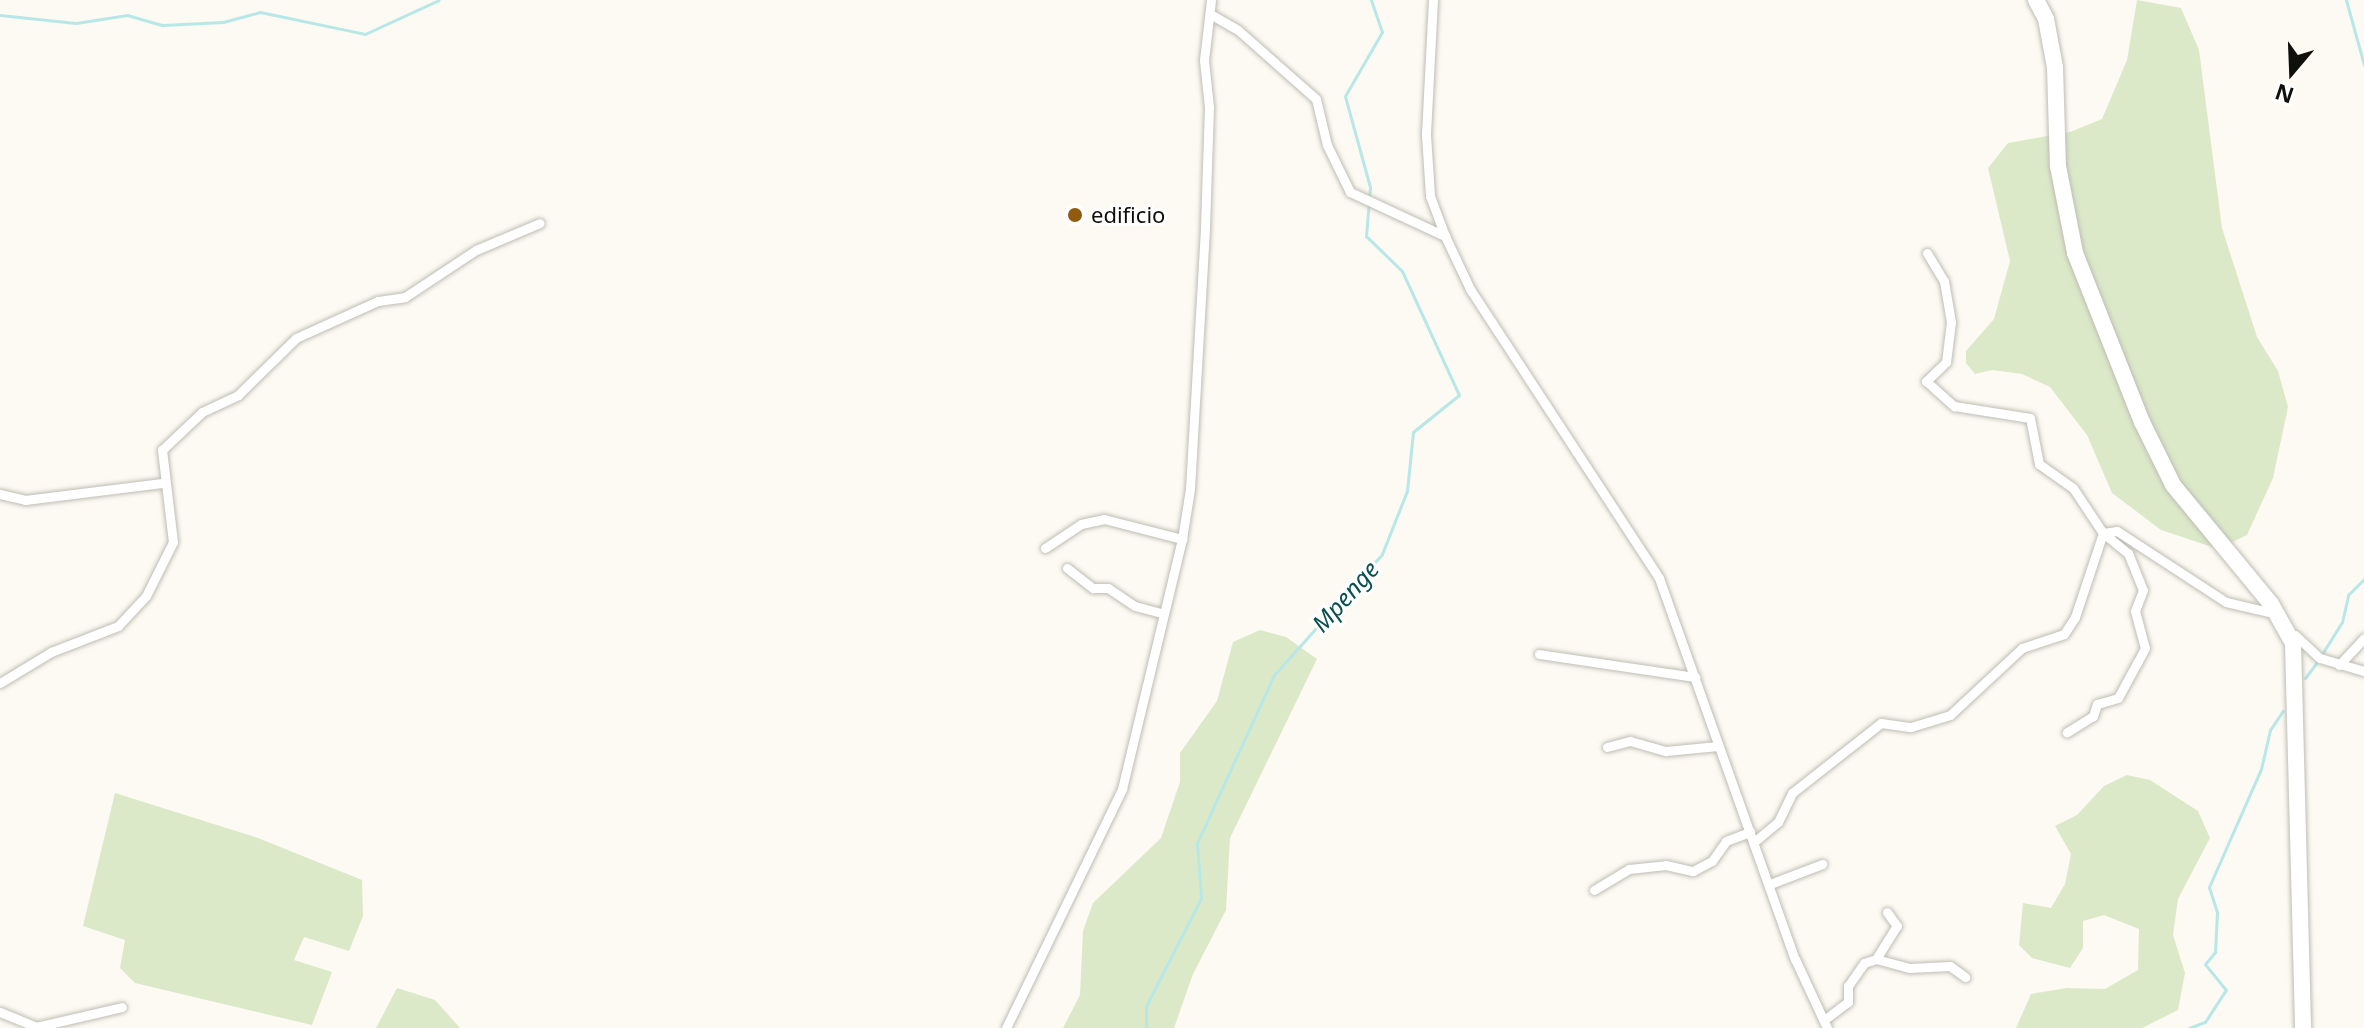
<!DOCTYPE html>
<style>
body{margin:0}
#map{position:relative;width:2364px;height:1028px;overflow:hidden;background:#fcfaf2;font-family:"Noto Sans",sans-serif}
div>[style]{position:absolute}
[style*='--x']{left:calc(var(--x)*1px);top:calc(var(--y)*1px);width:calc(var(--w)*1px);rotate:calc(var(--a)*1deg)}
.green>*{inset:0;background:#dce9c8}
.stream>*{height:3px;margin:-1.5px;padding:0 1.5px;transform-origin:1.5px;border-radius:1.5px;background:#b8e7e8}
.roads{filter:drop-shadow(0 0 2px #bebdb5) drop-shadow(0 0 2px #bebdb5)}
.street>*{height:9px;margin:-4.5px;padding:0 4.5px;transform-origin:4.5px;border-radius:4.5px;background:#fff}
.highway>*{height:16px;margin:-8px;padding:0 8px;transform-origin:8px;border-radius:8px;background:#fff}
.dots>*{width:22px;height:22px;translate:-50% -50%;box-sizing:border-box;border:4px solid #fff;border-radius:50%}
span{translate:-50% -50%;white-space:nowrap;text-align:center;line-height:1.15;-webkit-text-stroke:6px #fff;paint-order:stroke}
.poi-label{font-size:22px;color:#0f0f0c}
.left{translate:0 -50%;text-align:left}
.water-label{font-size:24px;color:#094e50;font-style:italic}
.north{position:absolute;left:2252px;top:32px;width:80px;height:80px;-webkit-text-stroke:6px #fff;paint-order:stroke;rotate:199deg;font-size:22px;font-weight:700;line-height:32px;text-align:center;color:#0f0f0c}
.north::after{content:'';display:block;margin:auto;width:28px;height:36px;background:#0f0f0c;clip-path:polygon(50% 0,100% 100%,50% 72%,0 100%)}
</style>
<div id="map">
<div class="green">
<div style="clip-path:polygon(2137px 0,2181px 8px,2199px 50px,2222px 228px,2257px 337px,2278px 371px,2288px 407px,2273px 478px,2247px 535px,2218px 549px,2161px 530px,2112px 493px,2087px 435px,2050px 387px,2022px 374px,1992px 370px,1975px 374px,1966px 363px,1966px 351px,1994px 319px,2010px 261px,1988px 168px,2008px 143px,2070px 132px,2102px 119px,2127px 60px)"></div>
<div style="clip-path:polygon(1260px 630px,1286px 637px,1317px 659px,1230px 838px,1226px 910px,1193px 974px,1174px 1028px,1063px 1028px,1080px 995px,1083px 931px,1093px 903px,1161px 838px,1180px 782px,1180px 753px,1217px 701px,1233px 642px)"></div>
<div style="clip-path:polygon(2127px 775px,2150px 780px,2198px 811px,2210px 838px,2178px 899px,2173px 935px,2185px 973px,2178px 1010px,2142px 1028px,2016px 1028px,2031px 994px,2067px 988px,2105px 989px,2138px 970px,2139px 929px,2104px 915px,2083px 921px,2083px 948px,2070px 968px,2032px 958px,2019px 945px,2023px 903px,2051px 908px,2065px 884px,2071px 854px,2055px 826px,2077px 815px,2104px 786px)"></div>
<div style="clip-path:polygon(115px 793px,258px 838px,362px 880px,363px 916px,349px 951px,304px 937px,294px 960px,332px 972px,312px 1025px,135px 983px,120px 968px,125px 940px,83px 926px)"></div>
<div style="clip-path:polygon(397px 988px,435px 1000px,460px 1028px,376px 1028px)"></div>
</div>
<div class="stream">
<div style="--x:2346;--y:0;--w:67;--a:74.5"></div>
<div style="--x:0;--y:15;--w:76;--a:6"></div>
<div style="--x:76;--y:23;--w:52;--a:-8.9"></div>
<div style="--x:127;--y:15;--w:37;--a:16"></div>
<div style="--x:163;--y:25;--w:60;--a:-2.9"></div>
<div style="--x:223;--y:22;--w:38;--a:-15"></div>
<div style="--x:260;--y:12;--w:107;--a:11.8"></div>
<div style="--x:365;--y:34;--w:81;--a:-24.7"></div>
<div style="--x:2322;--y:654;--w:38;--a:-58"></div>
<div style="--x:2342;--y:622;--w:28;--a:-77"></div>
<div style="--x:2348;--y:595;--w:23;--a:-45"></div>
<div style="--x:2305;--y:678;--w:21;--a:-53"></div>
<div style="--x:1146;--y:1028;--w:22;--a:-90"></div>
<div style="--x:1146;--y:1006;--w:121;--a:-63"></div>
<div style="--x:1201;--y:898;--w:55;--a:-94.2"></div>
<div style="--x:1197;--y:843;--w:185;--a:-65.4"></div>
<div style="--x:1274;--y:675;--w:162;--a:-48.2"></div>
<div style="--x:1382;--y:554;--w:68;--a:-68.4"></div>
<div style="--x:1407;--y:491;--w:59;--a:-84.2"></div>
<div style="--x:1413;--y:432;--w:59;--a:-38.8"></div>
<div style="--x:1459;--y:395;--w:136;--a:-114.7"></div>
<div style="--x:1402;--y:271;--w:50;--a:-135.8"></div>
<div style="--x:1366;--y:236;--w:49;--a:-85.3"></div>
<div style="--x:1370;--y:187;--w:94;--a:-105.4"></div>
<div style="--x:1345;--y:96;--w:74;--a:-60"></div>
<div style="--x:1382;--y:32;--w:34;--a:-109"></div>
<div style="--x:2189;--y:1028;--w:17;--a:-21"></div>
<div style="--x:2205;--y:1022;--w:38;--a:-57"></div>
<div style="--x:2226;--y:990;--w:33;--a:-129"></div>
<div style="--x:2205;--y:964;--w:16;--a:-50"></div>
<div style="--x:2215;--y:952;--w:40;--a:-87.1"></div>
<div style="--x:2217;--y:912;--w:26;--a:-108"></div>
<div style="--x:2209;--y:887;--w:129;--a:-66.2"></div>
<div style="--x:2261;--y:769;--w:40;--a:-77"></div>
<div style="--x:2270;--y:730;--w:23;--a:-56"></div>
</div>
<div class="roads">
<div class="street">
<div style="--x:1433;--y:0;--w:135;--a:93"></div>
<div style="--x:1426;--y:135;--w:61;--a:86.2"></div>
<div style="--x:1430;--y:196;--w:43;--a:69.4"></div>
<div style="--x:1445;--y:236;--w:59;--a:64.7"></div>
<div style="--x:1470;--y:289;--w:345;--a:56.8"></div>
<div style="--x:1659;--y:578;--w:405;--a:70.4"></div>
<div style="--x:1795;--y:959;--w:76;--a:65.1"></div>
<div style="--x:1212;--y:15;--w:30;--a:30"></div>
<div style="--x:1238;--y:30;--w:104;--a:41.5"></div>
<div style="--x:1316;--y:99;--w:47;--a:76.6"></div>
<div style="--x:1327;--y:145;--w:52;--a:63.9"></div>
<div style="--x:1350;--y:192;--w:105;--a:24.9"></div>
<div style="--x:1927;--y:253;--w:33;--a:59"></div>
<div style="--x:1944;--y:281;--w:42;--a:80.3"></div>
<div style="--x:1951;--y:322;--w:40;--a:97.1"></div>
<div style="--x:1946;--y:362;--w:28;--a:136"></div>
<div style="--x:1926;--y:381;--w:38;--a:42"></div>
<div style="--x:1954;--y:406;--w:77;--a:9"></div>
<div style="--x:2030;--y:418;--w:47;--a:78.9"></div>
<div style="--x:2039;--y:464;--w:42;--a:35.2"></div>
<div style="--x:2073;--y:488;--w:54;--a:56.3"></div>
<div style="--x:2103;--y:533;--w:32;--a:39"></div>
<div style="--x:2128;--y:553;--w:40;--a:68"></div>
<div style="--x:2143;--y:590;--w:22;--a:111"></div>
<div style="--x:2135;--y:611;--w:38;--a:75"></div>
<div style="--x:2145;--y:648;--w:15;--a:118"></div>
<div style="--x:2138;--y:661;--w:42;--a:118.4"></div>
<div style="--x:2118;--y:698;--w:22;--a:164"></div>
<div style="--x:2097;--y:704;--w:13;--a:108"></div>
<div style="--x:2093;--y:716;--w:31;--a:148"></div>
<div style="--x:0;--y:494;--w:26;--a:13"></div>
<div style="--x:25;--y:500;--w:138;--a:-7.1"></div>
<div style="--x:1045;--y:548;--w:43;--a:-33.7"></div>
<div style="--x:1081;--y:524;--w:24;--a:-12"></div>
<div style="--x:1104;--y:519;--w:81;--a:14.4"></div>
<div style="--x:1067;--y:568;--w:33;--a:38"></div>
<div style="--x:1093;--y:588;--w:15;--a:0"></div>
<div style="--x:1108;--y:588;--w:32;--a:34"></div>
<div style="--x:1135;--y:606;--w:28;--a:15"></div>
<div style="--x:2295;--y:635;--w:34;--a:43"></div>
<div style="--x:2320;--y:658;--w:46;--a:16.5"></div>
<div style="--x:1539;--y:654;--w:158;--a:8.4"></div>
<div style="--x:2339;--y:665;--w:37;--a:-47"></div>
<div style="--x:0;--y:683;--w:60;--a:-31.3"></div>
<div style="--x:51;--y:652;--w:72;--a:-21.2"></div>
<div style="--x:118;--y:626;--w:41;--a:-47"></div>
<div style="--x:146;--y:596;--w:60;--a:-63.4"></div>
<div style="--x:173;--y:542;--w:93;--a:-96.8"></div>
<div style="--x:162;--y:450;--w:55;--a:-43.5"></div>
<div style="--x:202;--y:412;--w:40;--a:-25"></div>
<div style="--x:238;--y:395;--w:81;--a:-44.5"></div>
<div style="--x:296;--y:338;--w:90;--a:-24.3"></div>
<div style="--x:378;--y:301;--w:27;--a:-8"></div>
<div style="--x:405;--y:297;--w:85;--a:-33.5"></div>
<div style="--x:476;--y:250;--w:69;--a:-22.9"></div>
<div style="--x:1607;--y:747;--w:24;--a:-15"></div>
<div style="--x:1630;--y:741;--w:37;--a:16"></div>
<div style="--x:1666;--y:751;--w:52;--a:-5.5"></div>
<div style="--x:1754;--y:842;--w:31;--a:-40"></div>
<div style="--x:1778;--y:822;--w:32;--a:-64"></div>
<div style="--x:1792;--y:793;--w:113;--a:-38.2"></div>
<div style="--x:1881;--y:723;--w:30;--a:8"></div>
<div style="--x:1911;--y:727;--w:41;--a:-17.1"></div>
<div style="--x:1950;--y:715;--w:98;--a:-42.9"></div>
<div style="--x:2022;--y:648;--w:44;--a:-18.4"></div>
<div style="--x:2064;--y:634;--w:20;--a:-57"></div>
<div style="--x:2075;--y:617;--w:89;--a:-71.6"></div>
<div style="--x:2103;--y:533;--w:14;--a:-8"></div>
<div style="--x:2117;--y:531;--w:130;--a:33.1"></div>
<div style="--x:2226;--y:602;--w:52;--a:13.2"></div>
<div style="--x:1770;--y:884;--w:56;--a:-21"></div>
<div style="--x:1594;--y:890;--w:41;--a:-31"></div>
<div style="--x:1629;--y:869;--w:37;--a:-6"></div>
<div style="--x:1666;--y:865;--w:28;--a:13"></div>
<div style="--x:1693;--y:871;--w:21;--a:-28"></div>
<div style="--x:1712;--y:861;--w:24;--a:-55"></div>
<div style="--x:1726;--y:841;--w:26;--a:-21"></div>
<div style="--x:1876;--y:959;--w:39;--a:-58"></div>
<div style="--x:1897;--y:926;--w:17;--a:-126"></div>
<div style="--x:0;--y:1012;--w:42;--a:22.3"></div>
<div style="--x:1824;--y:1020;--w:30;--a:-37"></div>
<div style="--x:1848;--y:1002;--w:16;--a:-90"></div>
<div style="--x:1848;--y:986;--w:28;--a:-55"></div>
<div style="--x:1864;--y:963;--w:13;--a:-18"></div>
<div style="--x:1876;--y:959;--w:34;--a:15"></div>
<div style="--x:1909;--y:968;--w:41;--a:-2.8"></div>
<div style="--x:1950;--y:966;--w:19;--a:36"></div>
<div style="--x:36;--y:1027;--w:88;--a:-13.1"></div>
<div style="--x:1006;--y:1028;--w:266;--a:-64.1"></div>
<div style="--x:1122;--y:789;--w:257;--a:-76.5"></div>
<div style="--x:1182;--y:539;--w:51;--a:-80.9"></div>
<div style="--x:1190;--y:489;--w:262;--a:-86.7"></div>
<div style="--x:1205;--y:227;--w:120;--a:-88.1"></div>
<div style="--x:1209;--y:107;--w:47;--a:-96.1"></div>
<div style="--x:1204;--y:60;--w:60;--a:-83.3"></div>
</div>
<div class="highway">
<div style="--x:2036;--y:0;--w:21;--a:62"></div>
<div style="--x:2046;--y:19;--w:49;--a:79.4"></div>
<div style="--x:2055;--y:67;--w:99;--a:88.3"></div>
<div style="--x:2058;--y:166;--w:89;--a:78.9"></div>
<div style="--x:2075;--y:253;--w:182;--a:68.4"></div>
<div style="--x:2142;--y:422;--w:70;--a:63.8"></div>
<div style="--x:2173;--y:485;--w:154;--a:50.5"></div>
<div style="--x:2271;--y:604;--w:45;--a:60.6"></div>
<div style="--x:2293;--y:643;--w:385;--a:88.5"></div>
</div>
</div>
<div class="dots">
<div style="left:1075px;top:215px;background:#905b0f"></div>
</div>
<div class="poi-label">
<span class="left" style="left:1091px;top:215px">edificio</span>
</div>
<div class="water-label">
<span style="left:1345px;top:596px;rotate:-48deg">Mpenge</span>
</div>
<div class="north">N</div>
</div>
